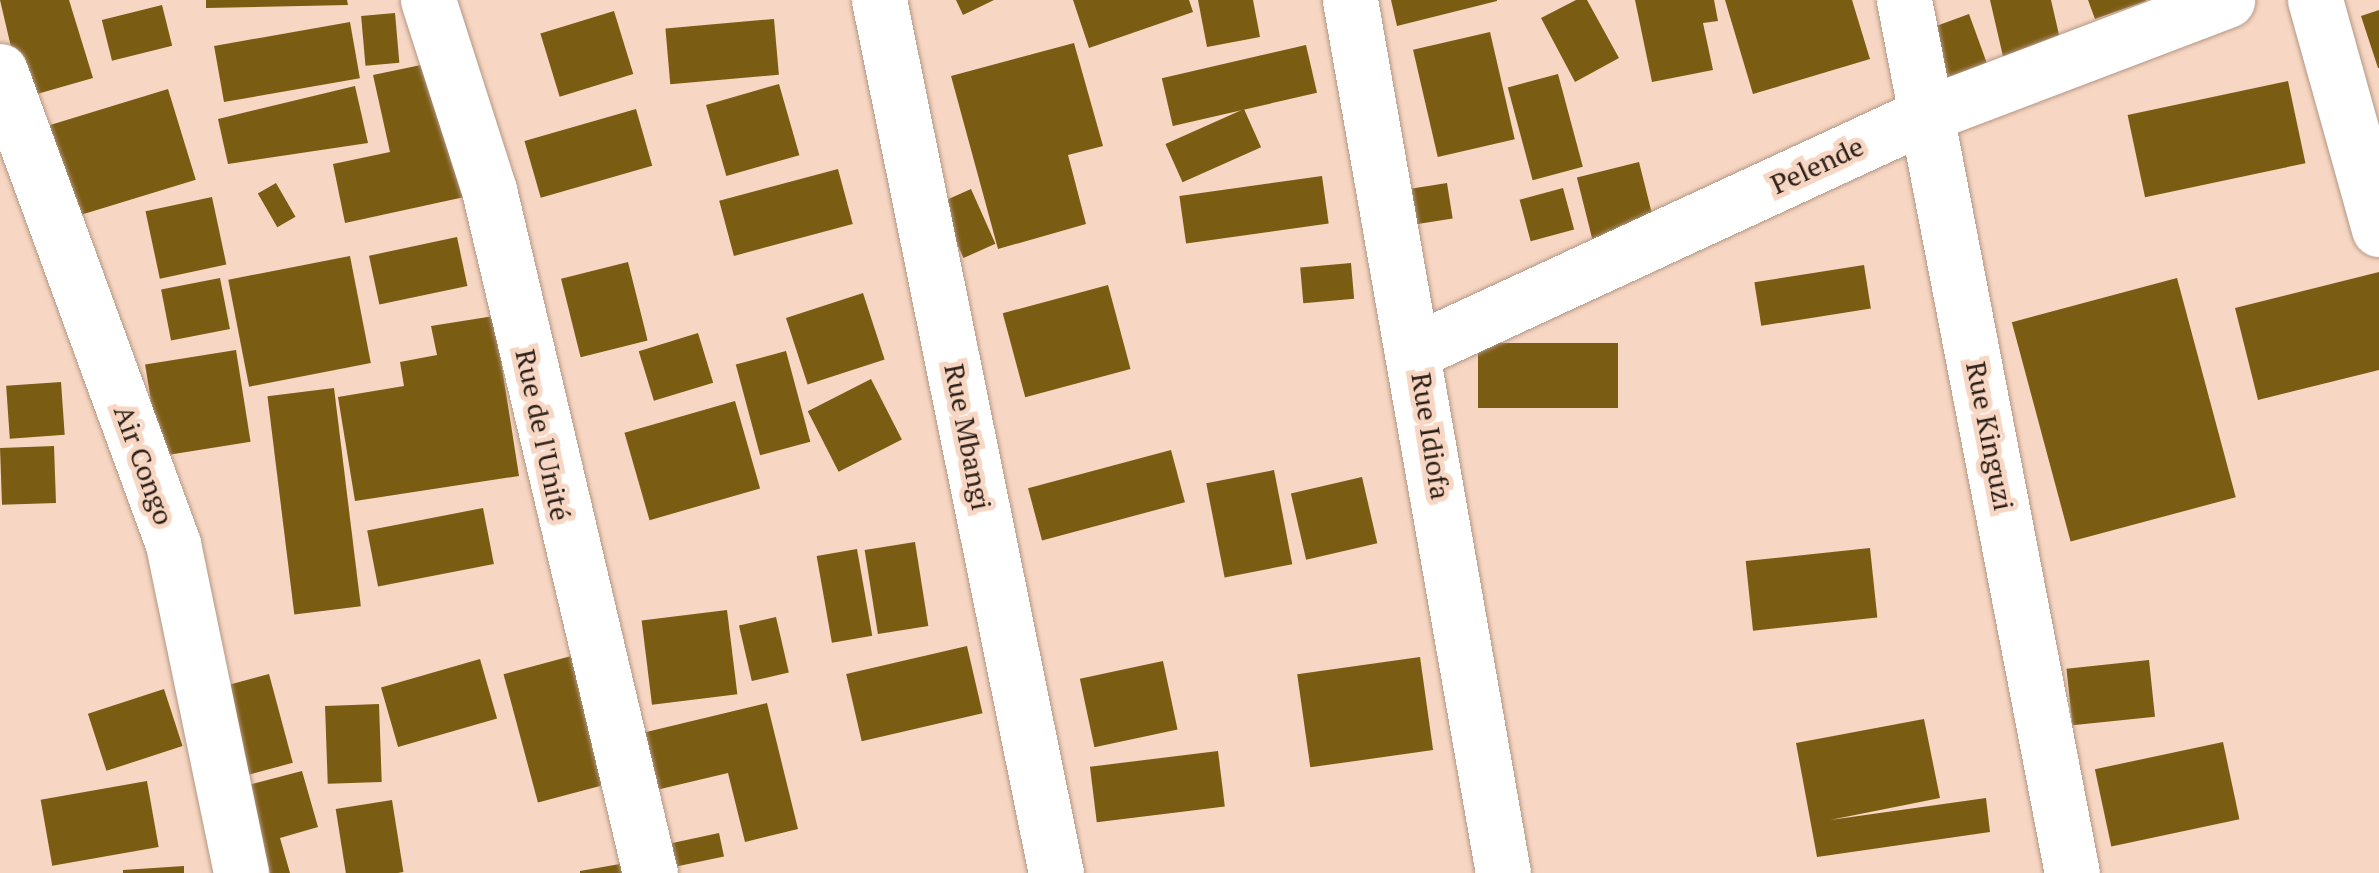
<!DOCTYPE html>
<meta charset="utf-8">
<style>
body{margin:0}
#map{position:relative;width:2379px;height:873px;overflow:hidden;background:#f7d7c3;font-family:"PT Serif",serif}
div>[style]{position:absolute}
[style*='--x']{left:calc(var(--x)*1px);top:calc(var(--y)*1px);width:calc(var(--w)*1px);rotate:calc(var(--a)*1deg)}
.building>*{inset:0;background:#7a5c13;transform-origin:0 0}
.roads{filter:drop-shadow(0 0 2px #b49683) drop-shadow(0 0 2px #b49683)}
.minor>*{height:55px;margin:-27.5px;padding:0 27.5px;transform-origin:27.5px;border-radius:27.5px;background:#fff}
span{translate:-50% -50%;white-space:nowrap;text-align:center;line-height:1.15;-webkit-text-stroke:10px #f7d7c3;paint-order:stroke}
.street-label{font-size:28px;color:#291d16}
</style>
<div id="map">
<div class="building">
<div style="clip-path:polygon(0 0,69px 0,93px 78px,23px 98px)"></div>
<div style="clip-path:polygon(206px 0,347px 0,348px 5px,206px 8px)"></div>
<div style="clip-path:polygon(956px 0,994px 0,963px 15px)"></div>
<div style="clip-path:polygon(1073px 0,1189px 0,1193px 12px,1089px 48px)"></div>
<div style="clip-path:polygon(1198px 0,1253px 0,1260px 37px,1207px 47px)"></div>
<div style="clip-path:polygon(1391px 0,1497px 0,1497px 1px,1397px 26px)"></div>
<div style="clip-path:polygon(1576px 0,1587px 0,1619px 58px,1575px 82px,1541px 18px)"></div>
<div style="clip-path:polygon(1635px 0,1714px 0,1718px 21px,1703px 23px,1713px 70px,1652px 82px)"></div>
<div style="clip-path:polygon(1725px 0,1852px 0,1870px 59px,1753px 94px)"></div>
<div style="clip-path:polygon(1990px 0,2051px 0,2063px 52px,2005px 65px)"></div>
<div style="clip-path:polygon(2088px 0,2146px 0,2146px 1px,2095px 19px)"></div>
<div style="left:162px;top:5px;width:42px;height:62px;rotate:76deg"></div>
<div style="clip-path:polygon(2379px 10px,2379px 68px,2378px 68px,2361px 16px)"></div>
<div style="left:614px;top:11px;width:66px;height:77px;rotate:73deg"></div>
<div style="left:395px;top:13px;width:50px;height:34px;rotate:85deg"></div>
<div style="left:1969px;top:14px;width:59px;height:45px;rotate:70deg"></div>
<div style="left:774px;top:19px;width:56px;height:109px;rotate:85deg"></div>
<div style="left:350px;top:22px;width:57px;height:138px;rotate:80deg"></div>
<div style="left:1490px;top:32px;width:110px;height:79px;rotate:77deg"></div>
<div style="clip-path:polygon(1074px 43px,1103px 146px,1068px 155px,1086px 224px,998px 249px,951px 76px)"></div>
<div style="left:1306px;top:45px;width:49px;height:148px;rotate:77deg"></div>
<div style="clip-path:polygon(440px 61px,469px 196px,345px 223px,333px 164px,390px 152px,373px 75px)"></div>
<div style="left:1558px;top:74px;width:96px;height:52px;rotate:75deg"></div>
<div style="left:2288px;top:81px;width:84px;height:164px;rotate:78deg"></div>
<div style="left:779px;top:84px;width:74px;height:76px;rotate:74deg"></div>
<div style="clip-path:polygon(355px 86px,368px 143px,228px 164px,218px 119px)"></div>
<div style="left:168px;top:89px;width:95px;height:130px;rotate:73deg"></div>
<div style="left:636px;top:109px;width:59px;height:116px;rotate:74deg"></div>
<div style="left:1244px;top:109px;width:42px;height:86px;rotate:66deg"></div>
<div style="left:1639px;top:162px;width:65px;height:64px;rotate:76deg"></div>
<div style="left:838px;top:169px;width:57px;height:123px;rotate:75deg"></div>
<div style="left:1322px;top:176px;width:48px;height:144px;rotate:82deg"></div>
<div style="left:276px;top:183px;width:39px;height:21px;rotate:60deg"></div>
<div style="left:1447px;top:183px;width:36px;height:48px;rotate:81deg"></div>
<div style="left:1563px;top:188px;width:43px;height:45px;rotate:75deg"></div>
<div style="left:971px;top:189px;width:60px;height:35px;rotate:66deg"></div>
<div style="left:212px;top:197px;width:69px;height:68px;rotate:78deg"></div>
<div style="left:457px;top:237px;width:50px;height:90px;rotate:78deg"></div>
<div style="left:350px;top:256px;width:109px;height:124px;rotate:79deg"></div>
<div style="left:628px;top:262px;width:81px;height:69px;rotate:76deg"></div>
<div style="left:1351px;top:263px;width:36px;height:51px;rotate:85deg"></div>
<div style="left:1864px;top:265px;width:44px;height:111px;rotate:81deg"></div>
<div style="clip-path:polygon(2379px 272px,2379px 370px,2258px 400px,2235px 308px)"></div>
<div style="left:220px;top:278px;width:52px;height:60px;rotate:79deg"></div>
<div style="left:2177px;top:278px;width:227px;height:171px;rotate:75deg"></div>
<div style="left:1108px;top:285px;width:87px;height:109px;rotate:75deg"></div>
<div style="left:863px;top:293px;width:70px;height:81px;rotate:72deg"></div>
<div style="clip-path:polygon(494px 316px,519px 476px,355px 501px,338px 397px,404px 386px,400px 362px,437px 355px,431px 326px)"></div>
<div style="left:698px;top:333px;width:52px;height:62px;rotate:73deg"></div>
<div style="left:1478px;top:343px;width:140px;height:65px"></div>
<div style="left:236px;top:350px;width:93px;height:92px;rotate:81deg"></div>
<div style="left:786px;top:351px;width:94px;height:52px;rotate:75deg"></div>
<div style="left:871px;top:379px;width:68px;height:71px;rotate:63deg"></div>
<div style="left:61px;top:382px;width:53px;height:55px;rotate:86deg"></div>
<div style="left:334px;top:388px;width:220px;height:67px;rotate:83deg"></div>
<div style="left:735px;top:401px;width:91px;height:115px;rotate:74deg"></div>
<div style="left:54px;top:446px;width:57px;height:54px;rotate:88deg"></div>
<div style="left:1171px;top:450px;width:54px;height:148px;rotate:75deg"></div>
<div style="left:1274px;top:470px;width:96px;height:69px;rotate:79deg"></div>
<div style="left:1362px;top:477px;width:68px;height:73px;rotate:77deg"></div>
<div style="left:483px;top:508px;width:57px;height:118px;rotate:79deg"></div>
<div style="left:915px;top:542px;width:85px;height:51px;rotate:81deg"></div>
<div style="left:1870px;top:548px;width:70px;height:125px;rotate:84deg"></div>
<div style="left:857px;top:549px;width:88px;height:41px;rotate:80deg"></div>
<div style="left:727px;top:610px;width:85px;height:86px;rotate:83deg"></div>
<div style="left:776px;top:617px;width:57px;height:38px;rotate:77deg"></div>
<div style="left:967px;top:646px;width:69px;height:124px;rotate:77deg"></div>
<div style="left:575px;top:655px;width:133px;height:74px;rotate:75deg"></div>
<div style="left:1420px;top:657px;width:94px;height:124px;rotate:82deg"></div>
<div style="left:480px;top:659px;width:62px;height:103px;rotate:74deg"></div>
<div style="left:2149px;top:660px;width:57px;height:83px;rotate:84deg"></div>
<div style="left:1163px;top:661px;width:70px;height:85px;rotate:78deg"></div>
<div style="left:269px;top:674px;width:92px;height:52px;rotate:75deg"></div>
<div style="left:164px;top:689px;width:60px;height:80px;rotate:72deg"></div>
<div style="clip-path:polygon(767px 703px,798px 829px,745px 842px,728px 773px,652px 791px,638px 734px)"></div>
<div style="left:379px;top:704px;width:78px;height:54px;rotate:88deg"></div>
<div style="clip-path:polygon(1924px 719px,1940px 798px,1830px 820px,1986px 798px,1990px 832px,1817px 857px,1796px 743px)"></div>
<div style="left:2223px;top:742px;width:79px;height:131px;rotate:78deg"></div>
<div style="left:1218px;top:751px;width:56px;height:129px;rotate:83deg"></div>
<div style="clip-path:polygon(302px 771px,318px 827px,280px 838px,290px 873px,256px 873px,233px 789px)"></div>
<div style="left:147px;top:781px;width:67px;height:108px;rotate:80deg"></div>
<div style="left:392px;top:800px;width:73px;height:57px;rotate:81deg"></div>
<div style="left:719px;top:833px;width:24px;height:56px;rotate:78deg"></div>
<div style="clip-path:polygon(620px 864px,622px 873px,580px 873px,580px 871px)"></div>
<div style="clip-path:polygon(184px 866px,184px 873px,123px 873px,123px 870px)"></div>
</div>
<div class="roads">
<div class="minor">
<div style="--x:428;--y:0;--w:200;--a:72.2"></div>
<div style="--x:489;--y:190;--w:702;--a:76.74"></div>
<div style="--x:879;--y:0;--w:891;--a:78.54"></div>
<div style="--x:1350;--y:0;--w:886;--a:80.06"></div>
<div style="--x:1904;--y:0;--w:889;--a:79.11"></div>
<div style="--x:2315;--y:0;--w:238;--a:74.4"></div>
<div style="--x:0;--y:71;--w:504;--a:69.91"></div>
<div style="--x:173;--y:544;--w:336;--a:78.3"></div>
<div style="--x:1417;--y:350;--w:565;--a:-24.8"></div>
<div style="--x:1930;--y:113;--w:318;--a:-20.8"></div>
</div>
</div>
<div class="street-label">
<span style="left:1817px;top:165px;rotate:-25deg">Pelende</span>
<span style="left:543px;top:435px;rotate:78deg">Rue de l'Unité</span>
<span style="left:1431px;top:436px;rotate:81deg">Rue Idiofa</span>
<span style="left:1990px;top:436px;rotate:79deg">Rue Kinguzi</span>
<span style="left:968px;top:437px;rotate:79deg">Rue Mbangi</span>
<span style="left:144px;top:465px;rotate:70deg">Air Congo</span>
</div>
</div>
